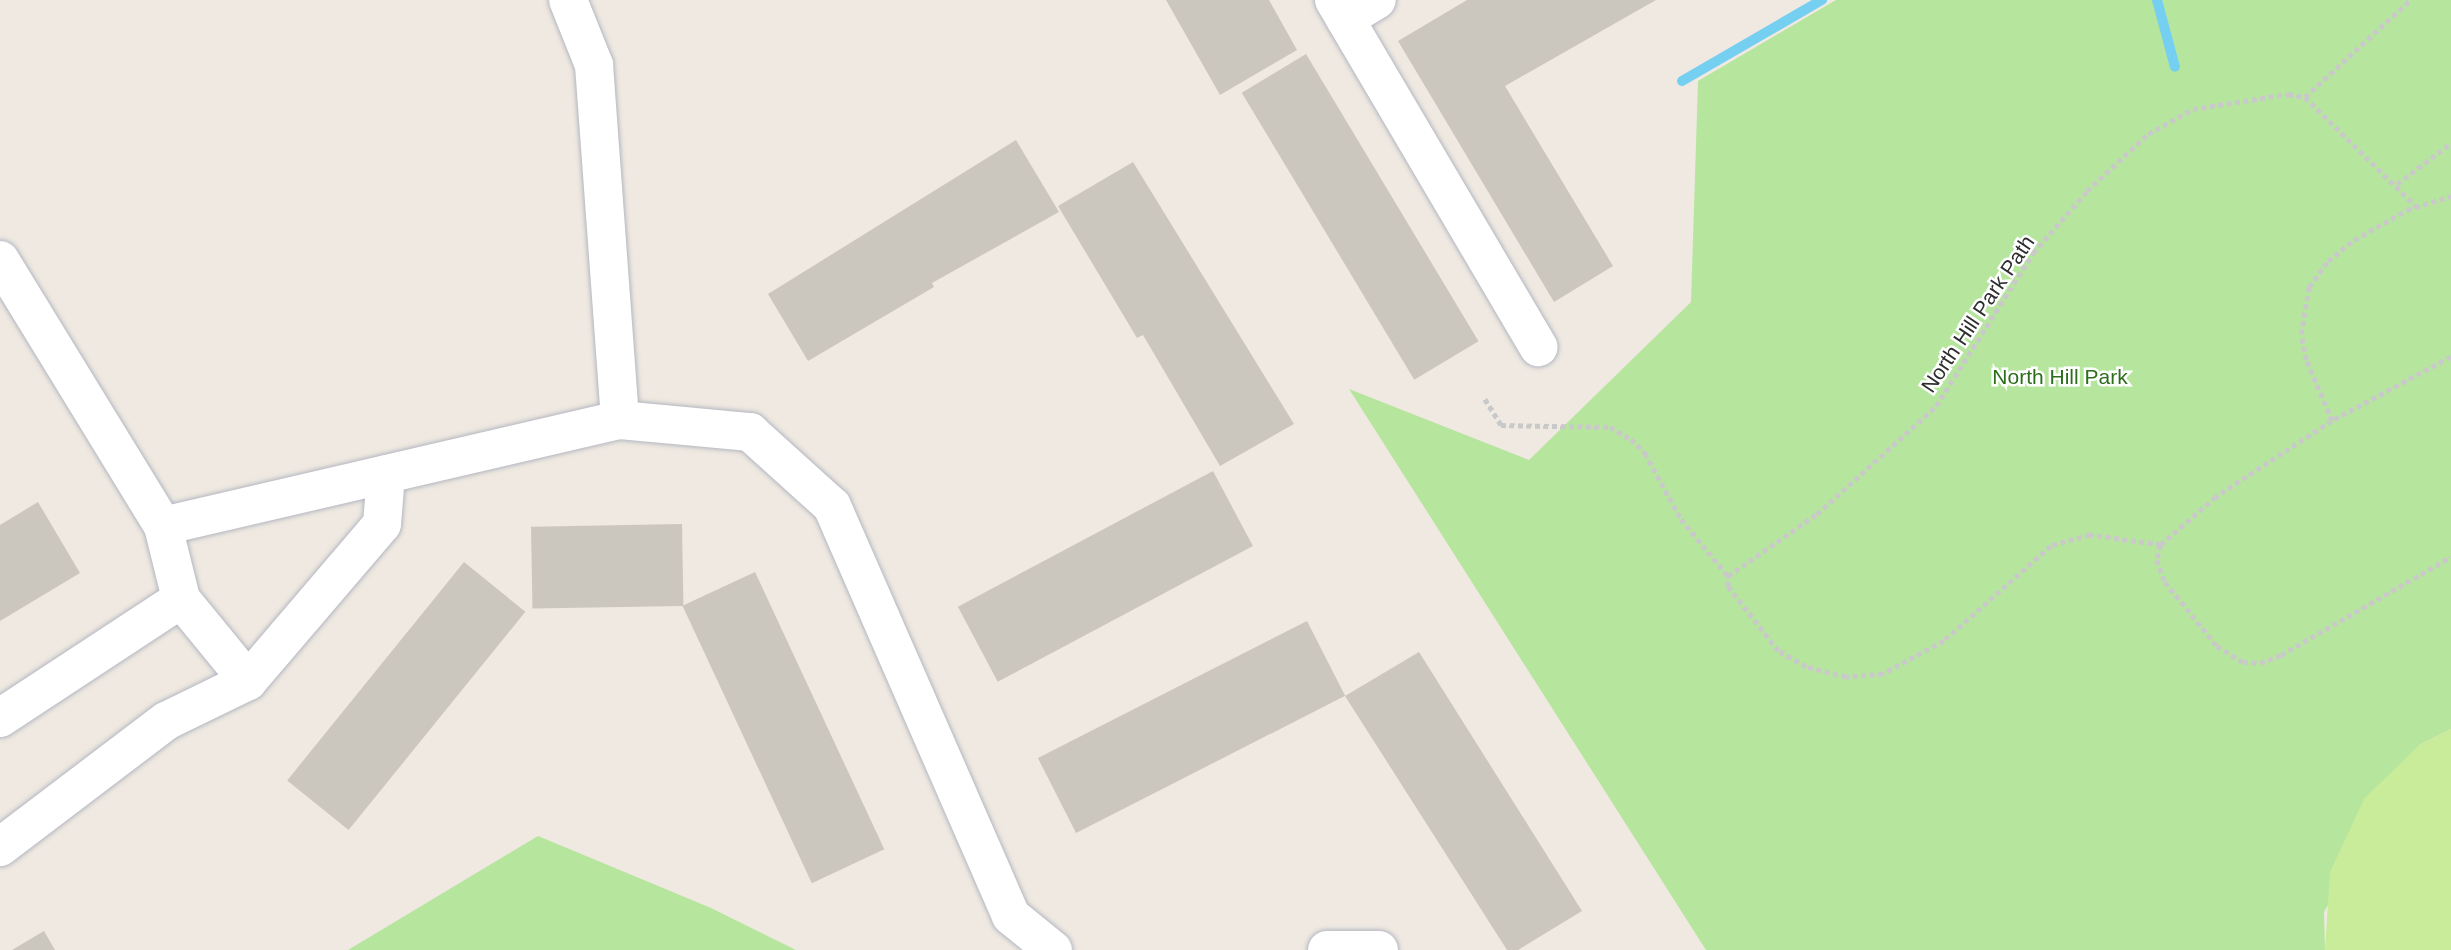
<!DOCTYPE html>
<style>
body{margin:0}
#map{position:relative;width:2451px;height:950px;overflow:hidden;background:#efe9e1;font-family:Arial,sans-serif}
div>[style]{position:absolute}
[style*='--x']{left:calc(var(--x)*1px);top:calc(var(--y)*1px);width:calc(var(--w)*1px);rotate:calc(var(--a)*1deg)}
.green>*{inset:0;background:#b6e59e}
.pitch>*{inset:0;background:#c9ec9a}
.stream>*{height:10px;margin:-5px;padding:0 5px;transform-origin:5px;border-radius:5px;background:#75cff0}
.building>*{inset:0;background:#cbc7bf;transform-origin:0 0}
.path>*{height:4.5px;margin-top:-2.25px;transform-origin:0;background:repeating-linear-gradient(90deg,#c9c9c9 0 5px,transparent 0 8.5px)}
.roads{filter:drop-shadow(0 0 2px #b4b7c1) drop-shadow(0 0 2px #b4b7c1)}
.minor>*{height:38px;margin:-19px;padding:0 19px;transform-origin:19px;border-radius:19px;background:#fff}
span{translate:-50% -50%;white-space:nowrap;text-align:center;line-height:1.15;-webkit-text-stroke:5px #fff;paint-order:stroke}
.street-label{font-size:21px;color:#2e2e2e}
.park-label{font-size:21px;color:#2c6e1b}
</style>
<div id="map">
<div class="green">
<div style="clip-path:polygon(1836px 0,2451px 0,2451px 729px,2419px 745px,2324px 912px,2325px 950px,1706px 950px,1349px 389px,1529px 460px,1691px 302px,1698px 81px)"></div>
<div style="clip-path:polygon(538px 836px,711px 908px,796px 950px,348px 950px)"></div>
</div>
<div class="pitch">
<div style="clip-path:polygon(2451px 729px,2451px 950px,2325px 950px,2330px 872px,2364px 799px,2419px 745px)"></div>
</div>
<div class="stream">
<div style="--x:2157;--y:0;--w:69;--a:75"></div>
<div style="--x:1682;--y:81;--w:162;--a:-30.1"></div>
</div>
<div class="building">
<div style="clip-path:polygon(1166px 0,1269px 0,1297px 50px,1220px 95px)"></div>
<div style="clip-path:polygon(1467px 0,1656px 0,1505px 86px,1613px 266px,1554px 302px,1398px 41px)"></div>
<div style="left:1306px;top:54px;width:335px;height:75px;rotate:59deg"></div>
<div style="clip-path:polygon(1016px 140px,1059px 212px,932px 283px,934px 287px,808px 361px,768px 294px)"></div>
<div style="clip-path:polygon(1133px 162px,1294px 424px,1220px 466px,1143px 335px,1137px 338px,1058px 206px)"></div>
<div style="left:1213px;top:471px;width:85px;height:289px;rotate:62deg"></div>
<div style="clip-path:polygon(38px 502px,80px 573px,0 621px,0 525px)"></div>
<div style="left:682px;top:524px;width:82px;height:151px;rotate:89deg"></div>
<div style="left:464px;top:562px;width:79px;height:281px;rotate:39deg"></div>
<div style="left:755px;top:572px;width:306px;height:80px;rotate:65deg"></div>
<div style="left:1307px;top:621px;width:84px;height:302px;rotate:63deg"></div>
<div style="clip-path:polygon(1419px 652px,1582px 911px,1518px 950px,1507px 950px,1345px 696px)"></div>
<div style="clip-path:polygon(44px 931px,55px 950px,12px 950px)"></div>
</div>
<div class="path">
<div style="--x:2305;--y:97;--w:143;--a:-42.7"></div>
<div style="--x:2397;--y:184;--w:68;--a:-37.2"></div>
<div style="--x:2451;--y:357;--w:135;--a:151.7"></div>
<div style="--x:2332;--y:421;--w:139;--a:146.8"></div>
<div style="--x:2216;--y:497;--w:73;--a:138.9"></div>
<div style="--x:2161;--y:545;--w:16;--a:105"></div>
<div style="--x:2157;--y:560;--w:23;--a:70"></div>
<div style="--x:2165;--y:582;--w:82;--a:50.9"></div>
<div style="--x:2217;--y:646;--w:31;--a:32"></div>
<div style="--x:2243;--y:662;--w:17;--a:3"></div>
<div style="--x:2260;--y:663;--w:22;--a:-21"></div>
<div style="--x:2281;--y:655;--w:196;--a:-30"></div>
<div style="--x:1485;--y:399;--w:31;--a:58"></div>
<div style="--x:1501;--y:425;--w:109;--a:1.1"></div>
<div style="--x:1610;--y:427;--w:24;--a:30"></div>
<div style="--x:1631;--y:439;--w:20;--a:45"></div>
<div style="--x:1645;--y:453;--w:75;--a:61.4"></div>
<div style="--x:1681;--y:519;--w:74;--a:50.5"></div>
<div style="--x:2332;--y:421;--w:66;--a:-113.1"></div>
<div style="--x:2306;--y:360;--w:26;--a:-101"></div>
<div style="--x:2301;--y:334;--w:48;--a:-80.3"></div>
<div style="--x:2309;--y:287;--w:32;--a:-54"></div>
<div style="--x:2328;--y:261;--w:33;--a:-39"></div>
<div style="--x:2354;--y:240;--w:61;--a:-29.5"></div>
<div style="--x:2407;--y:210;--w:46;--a:-17.7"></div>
<div style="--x:2161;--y:545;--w:72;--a:-172"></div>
<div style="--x:2090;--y:535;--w:41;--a:164.2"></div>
<div style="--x:2051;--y:546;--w:143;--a:138.4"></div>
<div style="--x:1944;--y:641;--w:69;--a:151.6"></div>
<div style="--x:1883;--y:674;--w:37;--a:175"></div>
<div style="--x:1846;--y:677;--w:41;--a:-166"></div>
<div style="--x:1806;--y:667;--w:32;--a:-150"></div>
<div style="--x:1778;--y:651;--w:81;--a:-128"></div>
<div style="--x:1728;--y:587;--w:11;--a:-90"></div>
<div style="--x:1728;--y:576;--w:108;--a:-34.9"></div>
<div style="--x:1817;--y:514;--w:161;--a:-42.2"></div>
<div style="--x:1936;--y:406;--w:181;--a:-57.6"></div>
<div style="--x:2033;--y:253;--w:82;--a:-48.9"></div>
<div style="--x:2087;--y:191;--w:83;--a:-43.1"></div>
<div style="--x:2148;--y:134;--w:51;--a:-29.1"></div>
<div style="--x:2193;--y:109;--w:96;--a:-9"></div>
<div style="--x:2288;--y:94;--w:17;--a:10"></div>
<div style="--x:2305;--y:97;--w:157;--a:44.5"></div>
</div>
<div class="roads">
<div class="minor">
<div style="--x:568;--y:0;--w:70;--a:68.2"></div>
<div style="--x:594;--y:65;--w:356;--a:85.8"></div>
<div style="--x:1334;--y:0;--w:403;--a:59.5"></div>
<div style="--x:1345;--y:19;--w:37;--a:-31"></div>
<div style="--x:0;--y:260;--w:312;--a:58.5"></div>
<div style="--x:163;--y:526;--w:469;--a:-13.1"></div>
<div style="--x:620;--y:420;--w:131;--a:5.3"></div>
<div style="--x:750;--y:432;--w:110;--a:42.1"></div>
<div style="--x:832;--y:506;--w:447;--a:66.4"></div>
<div style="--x:1011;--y:916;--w:54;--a:39"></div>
<div style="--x:163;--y:526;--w:75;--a:76.1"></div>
<div style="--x:181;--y:599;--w:106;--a:50.7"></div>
<div style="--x:0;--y:718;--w:217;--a:-33.3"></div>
<div style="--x:0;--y:847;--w:208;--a:-37.2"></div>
<div style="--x:166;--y:721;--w:91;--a:-26"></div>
<div style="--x:248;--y:681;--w:206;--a:-49.5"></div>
<div style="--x:382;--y:524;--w:50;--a:-85.4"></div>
<div style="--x:1327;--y:950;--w:52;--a:0"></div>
</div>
</div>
<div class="street-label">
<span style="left:1978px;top:314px;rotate:-56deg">North Hill Park Path</span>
</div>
<div class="park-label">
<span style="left:2060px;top:377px">North Hill Park</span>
</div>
</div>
